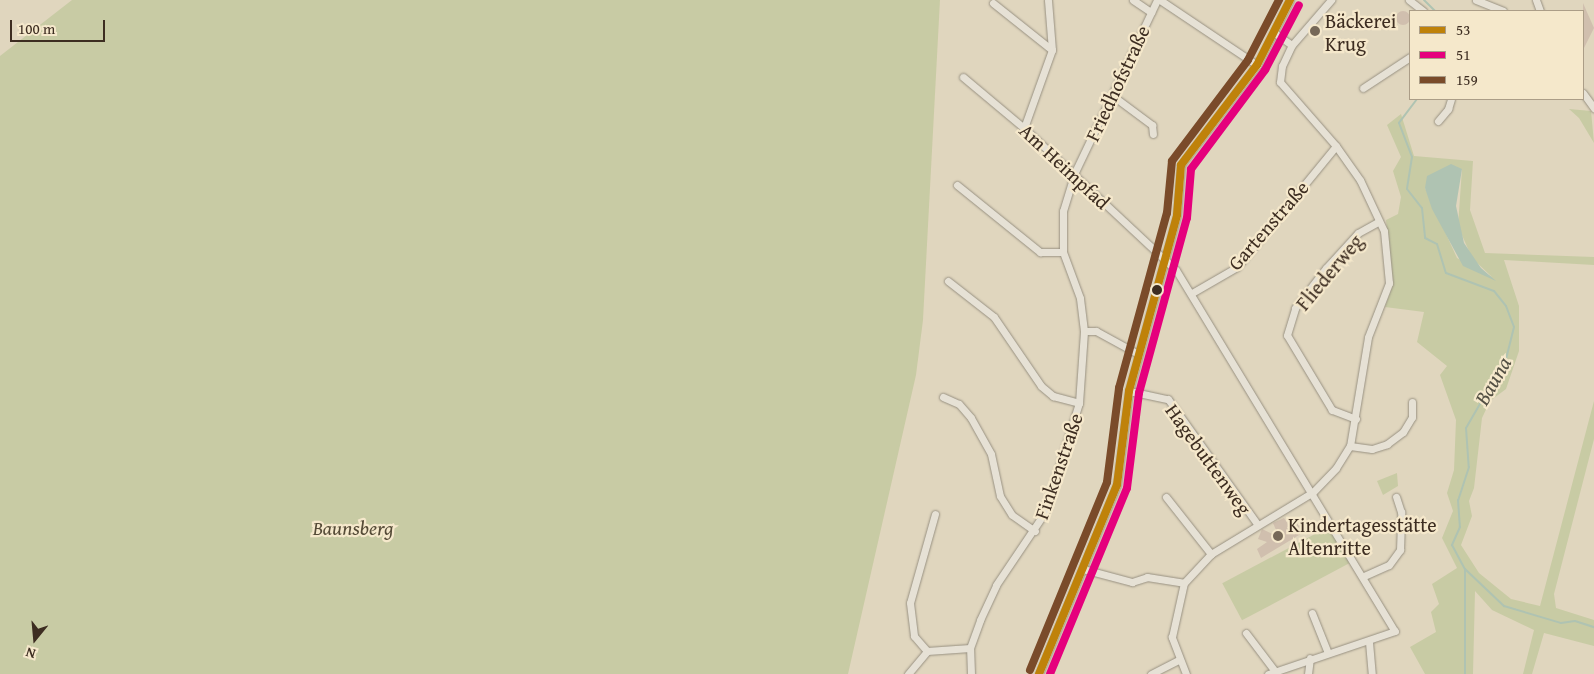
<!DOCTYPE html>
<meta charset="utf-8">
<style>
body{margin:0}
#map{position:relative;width:1594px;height:674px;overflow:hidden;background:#e0d6be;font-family:"Gentium Book Plus",serif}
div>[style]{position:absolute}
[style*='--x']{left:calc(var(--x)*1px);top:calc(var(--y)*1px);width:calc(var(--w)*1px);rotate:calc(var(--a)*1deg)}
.green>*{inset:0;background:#c8cba4;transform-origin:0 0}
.water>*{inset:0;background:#afc3b2}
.stream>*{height:2px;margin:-1px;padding:0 1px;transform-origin:1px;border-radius:1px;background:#afc3b2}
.building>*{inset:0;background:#d0bfae}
.round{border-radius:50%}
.roads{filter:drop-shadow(0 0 1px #989182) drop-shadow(0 0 1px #989182)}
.minor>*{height:7px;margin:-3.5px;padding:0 3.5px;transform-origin:3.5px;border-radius:3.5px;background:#e6e1d5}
.bus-1>*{height:8px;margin:-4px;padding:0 4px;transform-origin:4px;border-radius:4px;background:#bf820a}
.bus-2>*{height:8px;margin:-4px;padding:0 4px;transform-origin:4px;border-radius:4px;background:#e5007d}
.bus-3>*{height:8px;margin:-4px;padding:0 4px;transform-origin:4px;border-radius:4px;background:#7a4b2a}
.dots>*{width:14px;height:14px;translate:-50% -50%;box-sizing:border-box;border:2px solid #f5e8cb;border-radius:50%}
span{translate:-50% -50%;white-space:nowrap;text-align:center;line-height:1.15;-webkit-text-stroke:4.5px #f5e8cb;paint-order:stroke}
.poi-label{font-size:20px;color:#3d2d21}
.left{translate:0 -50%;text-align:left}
.street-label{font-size:20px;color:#3d2d21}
.park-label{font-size:20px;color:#554b37;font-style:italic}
.water-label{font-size:21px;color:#545044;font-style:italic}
.legend{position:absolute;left:1409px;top:10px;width:175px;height:90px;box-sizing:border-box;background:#f5e8cb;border:1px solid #ab9d87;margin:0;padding:6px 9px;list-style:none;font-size:15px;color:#3d2d21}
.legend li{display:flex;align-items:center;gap:10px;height:25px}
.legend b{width:25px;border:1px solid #ab9d87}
.north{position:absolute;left:10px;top:614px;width:50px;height:50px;-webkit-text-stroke:4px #f5e8cb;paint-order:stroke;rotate:197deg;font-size:14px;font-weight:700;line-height:20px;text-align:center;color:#3d2d21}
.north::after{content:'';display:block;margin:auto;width:18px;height:22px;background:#3d2d21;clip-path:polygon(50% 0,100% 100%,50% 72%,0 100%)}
.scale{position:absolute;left:10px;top:20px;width:95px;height:22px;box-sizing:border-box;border:2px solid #3d2d21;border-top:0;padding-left:6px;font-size:15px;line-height:18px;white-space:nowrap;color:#3d2d21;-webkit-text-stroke:4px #f5e8cb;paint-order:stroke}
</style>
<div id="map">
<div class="green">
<div style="clip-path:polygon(72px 0,940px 0,923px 320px,916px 375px,848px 674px,0 674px,0 56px)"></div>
<div style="clip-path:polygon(1569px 109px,1591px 111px,1594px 143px,1579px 118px)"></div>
<div style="clip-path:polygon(evenodd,1401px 114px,1414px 156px,1473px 161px,1470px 210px,1485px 253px,1594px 257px,1594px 265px,1504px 260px,1519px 306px,1519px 351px,1506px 389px,1490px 401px,1482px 418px,1474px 488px,1469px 501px,1472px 516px,1461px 545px,1479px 573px,1511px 599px,1540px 606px,1594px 401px,1594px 439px,1554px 594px,1556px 608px,1594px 620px,1594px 646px,1544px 633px,1532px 674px,1523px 674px,1534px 630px,1492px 610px,1475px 591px,1473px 674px,1425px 674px,1410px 647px,1436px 632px,1431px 612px,1439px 604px,1432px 584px,1457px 568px,1442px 538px,1453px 511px,1447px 493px,1454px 470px,1456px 420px,1440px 375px,1447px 366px,1417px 342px,1424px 312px,1385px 307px,1393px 284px,1386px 220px,1398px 214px,1401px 197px,1393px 171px,1401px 157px,1387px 125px,1401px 114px,1462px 169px,1458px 226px,1472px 258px,1492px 277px,1457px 258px,1425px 188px,1462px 169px)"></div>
<div style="clip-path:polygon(1397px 473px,1398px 486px,1383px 495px,1377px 481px)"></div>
<div style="left:1330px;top:526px;width:42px;height:122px;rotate:62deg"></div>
</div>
<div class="water">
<div style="clip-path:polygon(1451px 164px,1462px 169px,1456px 206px,1464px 243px,1481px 268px,1496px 281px,1463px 266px,1432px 209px,1425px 188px,1427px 176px)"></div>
</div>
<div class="stream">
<div style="--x:1424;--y:0;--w:16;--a:45"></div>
<div style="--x:1417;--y:99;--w:30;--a:127"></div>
<div style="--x:1399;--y:123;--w:36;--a:69"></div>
<div style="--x:1412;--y:157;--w:32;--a:99"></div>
<div style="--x:1407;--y:189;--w:24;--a:52"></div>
<div style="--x:1422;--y:208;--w:30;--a:84"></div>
<div style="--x:1425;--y:238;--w:13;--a:27"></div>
<div style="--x:1437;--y:244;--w:30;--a:73"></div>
<div style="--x:1446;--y:273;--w:51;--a:20.6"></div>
<div style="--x:1494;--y:291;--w:19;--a:51"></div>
<div style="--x:1506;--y:306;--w:22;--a:69"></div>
<div style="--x:1514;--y:327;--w:33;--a:104"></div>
<div style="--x:1506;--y:359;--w:80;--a:120.1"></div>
<div style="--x:1466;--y:428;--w:39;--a:86"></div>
<div style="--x:1469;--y:467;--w:35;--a:108"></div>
<div style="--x:1458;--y:500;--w:27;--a:86"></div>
<div style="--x:1460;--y:527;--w:20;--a:114"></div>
<div style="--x:1452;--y:545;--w:27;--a:62"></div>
<div style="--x:1465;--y:569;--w:54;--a:43.5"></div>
<div style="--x:1504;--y:606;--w:59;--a:16.6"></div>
<div style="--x:1561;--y:623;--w:14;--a:-8"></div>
<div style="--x:1575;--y:621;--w:20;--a:18"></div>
<div style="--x:1465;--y:674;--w:105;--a:-90"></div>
</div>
<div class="building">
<div style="clip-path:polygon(1583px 3px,1594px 28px,1583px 50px)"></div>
<div class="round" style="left:1396px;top:11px;width:14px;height:14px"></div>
<div style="clip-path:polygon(1284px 518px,1288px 524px,1298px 520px,1304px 532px,1261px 558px,1257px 549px,1267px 542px,1258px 539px,1262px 529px,1279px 537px,1273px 523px)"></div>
</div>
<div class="roads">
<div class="minor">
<div style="--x:1133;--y:0;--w:22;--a:34"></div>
<div style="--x:1160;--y:0;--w:117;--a:33.8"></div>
<div style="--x:1409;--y:0;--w:18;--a:38"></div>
<div style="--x:1476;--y:0;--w:29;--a:22"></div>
<div style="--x:1536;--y:0;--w:12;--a:70"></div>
<div style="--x:993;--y:3;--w:75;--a:38.5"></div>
<div style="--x:1276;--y:34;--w:19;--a:35"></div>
<div style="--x:963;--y:77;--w:80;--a:39.9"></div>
<div style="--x:1024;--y:128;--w:208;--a:43.1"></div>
<div style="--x:1176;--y:270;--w:422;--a:58.8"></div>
<div style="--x:1395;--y:631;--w:134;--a:161.3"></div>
<div style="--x:1363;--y:88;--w:56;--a:-33.4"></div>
<div style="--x:1583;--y:93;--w:19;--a:54"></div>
<div style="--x:1113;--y:96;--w:49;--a:36.6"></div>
<div style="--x:1152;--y:125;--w:9;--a:84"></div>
<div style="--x:1438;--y:121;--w:16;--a:-50"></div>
<div style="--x:1448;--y:109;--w:10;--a:-73"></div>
<div style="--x:1024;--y:128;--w:83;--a:-70.3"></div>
<div style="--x:1052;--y:50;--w:50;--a:-94.6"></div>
<div style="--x:957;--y:185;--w:107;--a:38.9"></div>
<div style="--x:1040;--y:252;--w:23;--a:0"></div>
<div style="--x:948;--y:281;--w:58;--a:38"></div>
<div style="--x:994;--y:317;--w:83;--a:55.7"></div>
<div style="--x:1041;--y:386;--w:16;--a:40"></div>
<div style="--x:1053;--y:396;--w:27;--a:15"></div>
<div style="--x:1192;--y:293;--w:52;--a:-30"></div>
<div style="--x:1237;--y:267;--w:156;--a:-50.7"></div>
<div style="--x:1084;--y:331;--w:12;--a:0"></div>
<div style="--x:1096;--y:331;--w:48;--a:28.7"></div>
<div style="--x:1129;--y:391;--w:40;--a:12"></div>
<div style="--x:1168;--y:399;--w:153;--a:54.5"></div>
<div style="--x:943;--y:397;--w:17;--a:24"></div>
<div style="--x:959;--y:404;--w:18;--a:49"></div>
<div style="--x:971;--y:418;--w:41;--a:60.9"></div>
<div style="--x:991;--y:454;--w:43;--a:77.9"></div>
<div style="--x:1000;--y:496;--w:22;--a:58"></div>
<div style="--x:1012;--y:515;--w:28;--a:35"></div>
<div style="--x:1356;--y:419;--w:26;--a:-159"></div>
<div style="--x:1332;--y:410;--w:87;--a:-121"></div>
<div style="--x:1287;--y:335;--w:28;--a:-73"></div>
<div style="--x:1295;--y:308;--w:51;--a:-52.2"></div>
<div style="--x:1326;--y:268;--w:47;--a:-47.6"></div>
<div style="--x:1358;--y:233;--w:23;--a:-29"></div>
<div style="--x:1350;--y:446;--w:22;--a:8"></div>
<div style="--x:1372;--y:449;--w:16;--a:-18"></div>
<div style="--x:1387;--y:444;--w:20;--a:-37"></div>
<div style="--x:1403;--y:432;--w:17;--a:-59"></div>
<div style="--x:1412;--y:417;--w:15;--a:-90"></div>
<div style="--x:1166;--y:497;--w:73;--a:51.7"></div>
<div style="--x:935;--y:514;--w:92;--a:105.7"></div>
<div style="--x:910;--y:603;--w:33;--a:83"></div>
<div style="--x:914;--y:636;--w:20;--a:49"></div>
<div style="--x:927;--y:651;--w:43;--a:-4"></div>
<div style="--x:1083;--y:569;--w:51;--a:14.9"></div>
<div style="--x:1132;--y:582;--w:16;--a:-18"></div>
<div style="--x:1147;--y:577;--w:37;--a:9"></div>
<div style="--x:1364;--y:576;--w:27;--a:-24"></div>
<div style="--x:1389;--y:565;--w:19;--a:-54"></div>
<div style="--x:1400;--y:550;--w:38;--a:-88"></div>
<div style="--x:1401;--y:512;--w:16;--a:-108"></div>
<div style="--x:1312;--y:613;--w:43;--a:68.2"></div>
<div style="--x:1246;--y:633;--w:46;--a:52.9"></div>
<div style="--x:1369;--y:642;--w:32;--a:85"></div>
<div style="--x:908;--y:674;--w:30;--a:-50"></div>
<div style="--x:971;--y:674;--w:26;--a:-92"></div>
<div style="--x:970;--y:648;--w:30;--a:-70"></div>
<div style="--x:980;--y:620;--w:38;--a:-65"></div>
<div style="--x:996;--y:585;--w:88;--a:-56.1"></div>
<div style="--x:1045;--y:512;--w:114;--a:-72.7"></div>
<div style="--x:1079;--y:403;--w:72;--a:-86"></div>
<div style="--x:1084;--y:331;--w:33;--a:-97"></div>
<div style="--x:1080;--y:298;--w:49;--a:-110.3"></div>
<div style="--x:1063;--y:252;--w:41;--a:-90"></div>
<div style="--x:1063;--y:211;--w:39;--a:-73"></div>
<div style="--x:1074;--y:174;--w:193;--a:-64.5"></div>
<div style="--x:1039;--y:674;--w:204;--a:-67.6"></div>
<div style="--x:1117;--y:485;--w:95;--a:-82.7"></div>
<div style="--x:1129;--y:391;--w:182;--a:-74.7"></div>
<div style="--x:1177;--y:215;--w:50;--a:-85.4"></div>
<div style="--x:1181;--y:165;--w:126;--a:-52.8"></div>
<div style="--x:1257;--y:65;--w:73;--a:-63.1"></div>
<div style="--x:1151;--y:674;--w:30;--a:-27"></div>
<div style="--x:1186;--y:674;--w:40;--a:-111"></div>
<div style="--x:1172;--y:637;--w:55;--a:-77.5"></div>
<div style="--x:1184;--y:583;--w:40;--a:-47"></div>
<div style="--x:1211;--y:554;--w:119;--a:-31.3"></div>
<div style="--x:1313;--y:492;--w:33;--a:-46"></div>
<div style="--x:1336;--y:468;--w:26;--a:-58"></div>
<div style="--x:1350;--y:446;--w:110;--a:-80.6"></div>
<div style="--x:1368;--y:337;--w:58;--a:-68.7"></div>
<div style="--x:1389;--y:283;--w:52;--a:-95.5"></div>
<div style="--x:1384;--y:231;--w:56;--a:-115.2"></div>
<div style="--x:1360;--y:180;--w:42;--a:-125.2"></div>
<div style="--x:1336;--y:146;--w:85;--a:-131.2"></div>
<div style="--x:1280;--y:82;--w:16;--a:-83"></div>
<div style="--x:1282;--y:66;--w:23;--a:-65"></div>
<div style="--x:1292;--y:45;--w:60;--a:-49.1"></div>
<div style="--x:1308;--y:674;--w:16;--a:-83"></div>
</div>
</div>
<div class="bus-1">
<div style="--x:1039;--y:674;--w:204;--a:-67.6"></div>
<div style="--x:1117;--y:485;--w:95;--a:-82.7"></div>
<div style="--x:1129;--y:391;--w:182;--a:-74.7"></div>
<div style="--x:1177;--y:215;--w:50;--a:-85.4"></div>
<div style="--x:1181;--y:165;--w:126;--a:-52.8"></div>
<div style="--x:1257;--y:65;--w:73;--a:-63.1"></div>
</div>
<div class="bus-2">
<div style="--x:1050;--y:674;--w:201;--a:-67.5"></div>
<div style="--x:1127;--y:488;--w:96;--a:-82.8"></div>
<div style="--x:1139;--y:393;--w:181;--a:-74.7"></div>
<div style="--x:1187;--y:218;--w:49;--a:-85.3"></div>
<div style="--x:1191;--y:169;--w:124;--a:-53.2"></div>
<div style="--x:1265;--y:70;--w:73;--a:-62.4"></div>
</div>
<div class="bus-3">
<div style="--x:1030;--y:670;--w:203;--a:-67.7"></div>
<div style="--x:1107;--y:482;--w:95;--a:-82.7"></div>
<div style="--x:1119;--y:388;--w:181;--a:-74.7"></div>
<div style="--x:1167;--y:213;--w:52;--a:-84.5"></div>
<div style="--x:1172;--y:161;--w:126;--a:-53"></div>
<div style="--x:1248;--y:60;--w:68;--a:-62.7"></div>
</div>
<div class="dots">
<div style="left:1315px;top:31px;background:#766858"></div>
<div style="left:1157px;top:290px;background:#3d2d21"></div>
<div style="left:1278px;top:536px;background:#766858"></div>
</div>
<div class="poi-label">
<span class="left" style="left:1325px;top:32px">Bäckerei<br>Krug</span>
<span class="left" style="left:1288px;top:536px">Kindertagesstätte<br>Altenritte</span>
</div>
<div class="street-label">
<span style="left:1117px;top:83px;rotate:-65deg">Friedhofstraße</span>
<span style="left:1065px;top:166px;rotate:43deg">Am Heimpfad</span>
<span style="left:1268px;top:225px;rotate:-49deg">Gartenstraße</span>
<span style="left:1329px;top:272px;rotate:-50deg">Fliederweg</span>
<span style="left:1209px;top:459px;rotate:54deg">Hagebuttenweg</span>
<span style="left:1058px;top:466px;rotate:-71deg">Finkenstraße</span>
</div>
<div class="park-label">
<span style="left:353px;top:527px">Baunsberg</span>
</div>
<div class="water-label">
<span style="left:1493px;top:381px;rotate:-60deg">Bauna</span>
</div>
<ul class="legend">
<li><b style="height:6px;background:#bf820a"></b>53</li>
<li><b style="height:6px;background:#e5007d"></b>51</li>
<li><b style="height:6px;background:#7a4b2a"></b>159</li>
</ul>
<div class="north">N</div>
<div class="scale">100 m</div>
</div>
